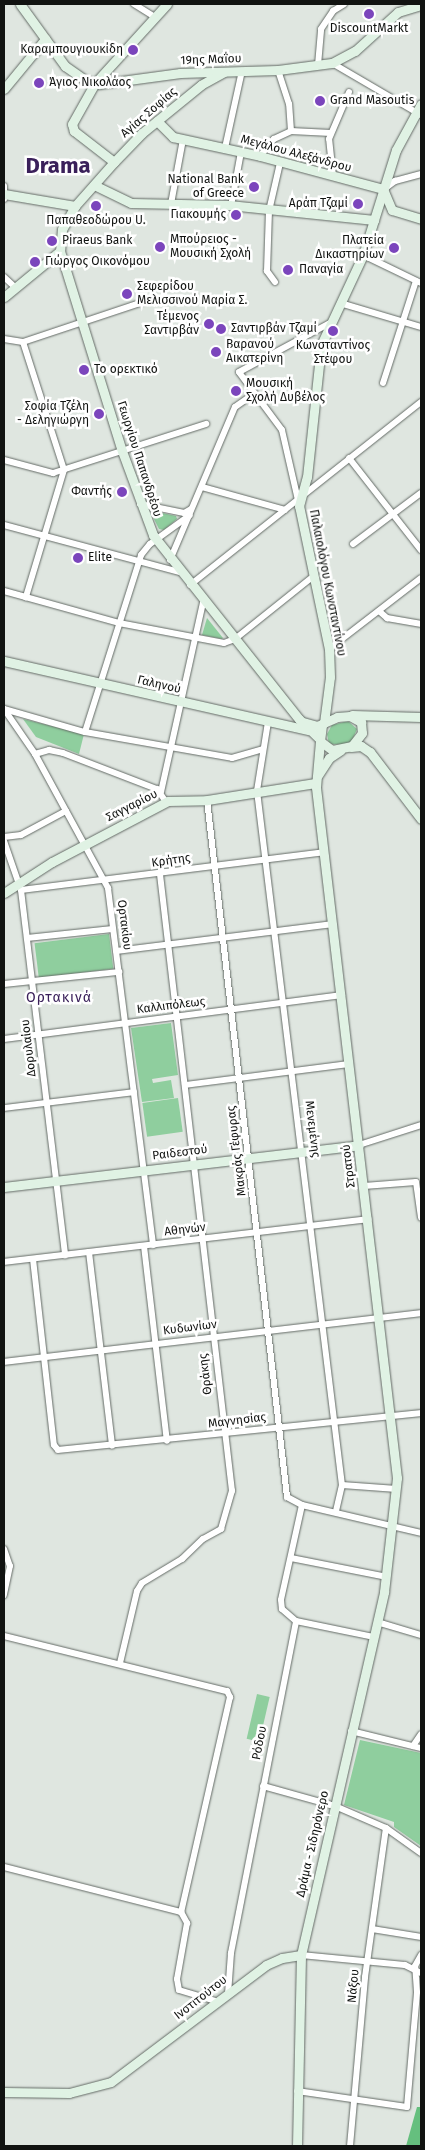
<!DOCTYPE html>
<meta charset="utf-8">
<style>
body{margin:0}
#map{position:relative;width:425px;height:2150px;overflow:hidden;background:#dfe6e0;font-family:"Fira Sans",sans-serif}
div>[style]{position:absolute}
[style*='--x']{left:calc(var(--x)*1px);top:calc(var(--y)*1px);width:calc(var(--w)*1px);rotate:calc(var(--a)*1deg)}
.green>*{inset:0;background:#8fce9e;transform-origin:0 0}
.forest>*{inset:0;background:#65bf7e}
.roads{filter:drop-shadow(0 0 1px #646b66) drop-shadow(0 0 1px #646b66)}
.street>*{height:6px;margin:-3px;padding:0 3px;transform-origin:3px;border-radius:3px;background:#fff}
.secondary>*{height:9px;margin:-4.5px;padding:0 4.5px;transform-origin:4.5px;border-radius:4.5px;background:#e0f2e4}
.dots>*{width:14px;height:14px;translate:-50% -50%;box-sizing:border-box;border:2px solid #fff;border-radius:50%}
span{translate:-50% -50%;white-space:nowrap;text-align:center;line-height:1.15;-webkit-text-stroke:5px #fff;paint-order:stroke}
.poi-label{font-size:12px;color:#111311}
.right{translate:-100% -50%;text-align:right}
.left{translate:0 -50%;text-align:left}
.street-label{font-size:12px;color:#111311}
.neighbourhood-label{font-size:14px;color:#3a205a;letter-spacing:1px}
.town-label{font-size:22px;color:#3a205a;font-weight:700}
.frame{position:absolute;inset:0;border:5px solid #111311;pointer-events:none}
</style>
<div id="map">
<div class="green">
<div style="clip-path:polygon(158px 512px,176px 516px,177px 519px,164px 530px,159px 529px,154px 519px)"></div>
<div style="clip-path:polygon(207px 618px,223px 638px,222px 639px,202px 635px)"></div>
<div style="clip-path:polygon(23px 719px,84px 734px,79px 754px,36px 737px)"></div>
<div style="clip-path:polygon(348px 721px,357px 729px,352px 741px,345px 745px,329px 744px,327px 734px,332px 725px)"></div>
<div style="left:109px;top:934px;width:35px;height:75px;rotate:83deg"></div>
<div style="clip-path:polygon(171px 1023px,178px 1075px,152px 1079px,153px 1083px,171px 1080px,174px 1098px,142px 1102px,131px 1028px)"></div>
<div style="left:178px;top:1098px;width:34px;height:36px;rotate:82deg"></div>
<div style="left:257px;top:1694px;width:13px;height:46px;rotate:13deg"></div>
<div style="clip-path:polygon(360px 1740px,421px 1753px,421px 1846px,394px 1827px,394px 1822px,344px 1805px)"></div>
</div>
<div class="forest">
<div style="clip-path:polygon(417px 2107px,421px 2107px,421px 2146px,406px 2146px)"></div>
</div>
<div class="roads">
<div class="street">
<div style="--x:134;--y:4;--w:25;--a:32"></div>
<div style="--x:332;--y:63;--w:103;--a:30.3"></div>
<div style="--x:318;--y:65;--w:36;--a:-85"></div>
<div style="--x:321;--y:29;--w:22;--a:-56"></div>
<div style="--x:333;--y:11;--w:13;--a:-32"></div>
<div style="--x:291;--y:131;--w:40;--a:2.9"></div>
<div style="--x:225;--y:148;--w:79;--a:-77.6"></div>
<div style="--x:260;--y:156;--w:22;--a:-51"></div>
<div style="--x:274;--y:139;--w:19;--a:-25"></div>
<div style="--x:291;--y:131;--w:27;--a:-94"></div>
<div style="--x:289;--y:104;--w:36;--a:-108"></div>
<div style="--x:333;--y:176;--w:37;--a:-96"></div>
<div style="--x:329;--y:139;--w:51;--a:-66.9"></div>
<div style="--x:4;--y:186;--w:13;--a:90"></div>
<div style="--x:384;--y:189;--w:14;--a:-36"></div>
<div style="--x:395;--y:181;--w:27;--a:-15"></div>
<div style="--x:171;--y:204;--w:66;--a:-79.5"></div>
<div style="--x:231;--y:206;--w:55;--a:-79.5"></div>
<div style="--x:363;--y:255;--w:64;--a:25.8"></div>
<div style="--x:4;--y:277;--w:16;--a:43"></div>
<div style="--x:275;--y:282;--w:14;--a:-126"></div>
<div style="--x:267;--y:271;--w:60;--a:-88.1"></div>
<div style="--x:269;--y:211;--w:49;--a:-77.1"></div>
<div style="--x:340;--y:303;--w:84;--a:16.5"></div>
<div style="--x:4;--y:339;--w:19;--a:9"></div>
<div style="--x:23;--y:342;--w:130;--a:-18.4"></div>
<div style="--x:23;--y:342;--w:134;--a:72.2"></div>
<div style="--x:64;--y:470;--w:133;--a:106.7"></div>
<div style="--x:383;--y:383;--w:107;--a:-72.1"></div>
<div style="--x:349;--y:458;--w:117;--a:52"></div>
<div style="--x:4;--y:460;--w:51;--a:14.9"></div>
<div style="--x:53;--y:473;--w:161;--a:-17.8"></div>
<div style="--x:202;--y:487;--w:86;--a:15.5"></div>
<div style="--x:298;--y:500;--w:72;--a:-102.9"></div>
<div style="--x:282;--y:430;--w:72;--a:-126.6"></div>
<div style="--x:239;--y:372;--w:103;--a:-28.3"></div>
<div style="--x:140;--y:504;--w:45;--a:11.6"></div>
<div style="--x:184;--y:513;--w:8;--a:-30"></div>
<div style="--x:4;--y:525;--w:182;--a:15"></div>
<div style="--x:353;--y:544;--w:85;--a:-36.9"></div>
<div style="--x:170;--y:560;--w:166;--a:-67"></div>
<div style="--x:235;--y:407;--w:24;--a:-35"></div>
<div style="--x:190;--y:585;--w:295;--a:-38.4"></div>
<div style="--x:4;--y:591;--w:119;--a:15.5"></div>
<div style="--x:119;--y:623;--w:107;--a:10.8"></div>
<div style="--x:224;--y:643;--w:12;--a:-20"></div>
<div style="--x:235;--y:639;--w:102;--a:-38.7"></div>
<div style="--x:379;--y:611;--w:11;--a:41"></div>
<div style="--x:387;--y:618;--w:35;--a:10"></div>
<div style="--x:329;--y:649;--w:116;--a:-37.7"></div>
<div style="--x:4;--y:709;--w:55;--a:55.4"></div>
<div style="--x:35;--y:754;--w:153;--a:61.4"></div>
<div style="--x:108;--y:888;--w:360;--a:82.8"></div>
<div style="--x:4;--y:709;--w:84;--a:15.9"></div>
<div style="--x:85;--y:732;--w:149;--a:10"></div>
<div style="--x:232;--y:758;--w:32;--a:-16"></div>
<div style="--x:268;--y:722;--w:70;--a:99.1"></div>
<div style="--x:257;--y:791;--w:699;--a:83.02"></div>
<div style="--x:342;--y:1485;--w:28;--a:103"></div>
<div style="--x:85;--y:732;--w:186;--a:-72.4"></div>
<div style="--x:141;--y:555;--w:14;--a:-51"></div>
<div style="--x:150;--y:544;--w:49;--a:-35.9"></div>
<div style="--x:35;--y:754;--w:15;--a:-16"></div>
<div style="--x:49;--y:750;--w:14;--a:12"></div>
<div style="--x:63;--y:753;--w:101;--a:21"></div>
<div style="--x:157;--y:789;--w:16;--a:55"></div>
<div style="--x:161;--y:792;--w:195;--a:-77.5"></div>
<div style="--x:207;--y:800;--w:702;--a:83.45"></div>
<div style="--x:287;--y:1497;--w:17;--a:28"></div>
<div style="--x:302;--y:1505;--w:122;--a:13.2"></div>
<div style="--x:4;--y:837;--w:17;--a:-7"></div>
<div style="--x:21;--y:835;--w:51;--a:-28.1"></div>
<div style="--x:4;--y:841;--w:52;--a:70.9"></div>
<div style="--x:21;--y:890;--w:368;--a:83.1"></div>
<div style="--x:21;--y:890;--w:305;--a:-7.1"></div>
<div style="--x:27;--y:938;--w:86;--a:-6"></div>
<div style="--x:116;--y:951;--w:219;--a:-7.1"></div>
<div style="--x:4;--y:984;--w:116;--a:-6"></div>
<div style="--x:4;--y:1039;--w:341;--a:-7.4"></div>
<div style="--x:185;--y:1085;--w:166;--a:-7.3"></div>
<div style="--x:4;--y:1108;--w:131;--a:-7"></div>
<div style="--x:359;--y:1145;--w:65;--a:-17.9"></div>
<div style="--x:364;--y:1186;--w:52;--a:-4.4"></div>
<div style="--x:416;--y:1182;--w:36;--a:82"></div>
<div style="--x:144;--y:1246;--w:196;--a:83.3"></div>
<div style="--x:89;--y:1252;--w:195;--a:83.2"></div>
<div style="--x:33;--y:1259;--w:187;--a:83.6"></div>
<div style="--x:54;--y:1445;--w:6;--a:51"></div>
<div style="--x:58;--y:1450;--w:365;--a:-5.8"></div>
<div style="--x:4;--y:1262;--w:367;--a:-6.7"></div>
<div style="--x:4;--y:1362;--w:420;--a:-6.7"></div>
<div style="--x:342;--y:1485;--w:55;--a:4.2"></div>
<div style="--x:302;--y:1505;--w:97;--a:102.5"></div>
<div style="--x:281;--y:1600;--w:9;--a:84"></div>
<div style="--x:282;--y:1609;--w:18;--a:41"></div>
<div style="--x:296;--y:1621;--w:80;--a:11.6"></div>
<div style="--x:4;--y:1549;--w:18;--a:71"></div>
<div style="--x:10;--y:1566;--w:30;--a:102"></div>
<div style="--x:291;--y:1558;--w:98;--a:11.2"></div>
<div style="--x:377;--y:1622;--w:46;--a:16.5"></div>
<div style="--x:4;--y:1636;--w:230;--a:13.9"></div>
<div style="--x:227;--y:1691;--w:7;--a:63"></div>
<div style="--x:230;--y:1697;--w:221;--a:102.8"></div>
<div style="--x:181;--y:1912;--w:13;--a:61"></div>
<div style="--x:187;--y:1923;--w:57;--a:100.1"></div>
<div style="--x:177;--y:1979;--w:11;--a:80"></div>
<div style="--x:179;--y:1990;--w:42;--a:16.7"></div>
<div style="--x:120;--y:1663;--w:74;--a:-76.7"></div>
<div style="--x:137;--y:1591;--w:9;--a:-58"></div>
<div style="--x:142;--y:1583;--w:47;--a:-31"></div>
<div style="--x:182;--y:1559;--w:29;--a:-44"></div>
<div style="--x:203;--y:1539;--w:21;--a:-29"></div>
<div style="--x:221;--y:1529;--w:40;--a:-74"></div>
<div style="--x:232;--y:1491;--w:621;--a:-96.66"></div>
<div style="--x:351;--y:1731;--w:72;--a:13.7"></div>
<div style="--x:413;--y:1746;--w:14;--a:-56"></div>
<div style="--x:263;--y:1786;--w:75;--a:15.5"></div>
<div style="--x:335;--y:1806;--w:56;--a:23.3"></div>
<div style="--x:386;--y:1828;--w:43;--a:35.5"></div>
<div style="--x:4;--y:1867;--w:183;--a:14.3"></div>
<div style="--x:372;--y:1929;--w:50;--a:9.3"></div>
<div style="--x:301;--y:1955;--w:104;--a:5.5"></div>
<div style="--x:405;--y:1965;--w:18;--a:27"></div>
<div style="--x:228;--y:1994;--w:41;--a:-85.8"></div>
<div style="--x:231;--y:1953;--w:338;--a:-78.9"></div>
<div style="--x:297;--y:2091;--w:111;--a:8.3"></div>
<div style="--x:407;--y:2107;--w:115;--a:-85"></div>
<div style="--x:417;--y:1992;--w:26;--a:-94"></div>
<div style="--x:415;--y:1966;--w:13;--a:-61"></div>
<div style="--x:350;--y:2146;--w:170;--a:-84.9"></div>
<div style="--x:365;--y:1977;--w:150;--a:-82"></div>
</div>
<div class="secondary">
<div style="--x:20;--y:4;--w:77;--a:54"></div>
<div style="--x:65;--y:66;--w:24;--a:35"></div>
<div style="--x:85;--y:80;--w:15;--a:16"></div>
<div style="--x:99;--y:84;--w:82;--a:-7.7"></div>
<div style="--x:180;--y:73;--w:98;--a:-1.8"></div>
<div style="--x:278;--y:70;--w:54;--a:-7.4"></div>
<div style="--x:332;--y:63;--w:26;--a:-28"></div>
<div style="--x:355;--y:51;--w:58;--a:-42.2"></div>
<div style="--x:398;--y:12;--w:24;--a:-17"></div>
<div style="--x:224;--y:72;--w:26;--a:151"></div>
<div style="--x:201;--y:85;--w:76;--a:140.9"></div>
<div style="--x:142;--y:133;--w:40;--a:134"></div>
<div style="--x:114;--y:162;--w:59;--a:131.6"></div>
<div style="--x:75;--y:206;--w:26;--a:119"></div>
<div style="--x:62;--y:229;--w:22;--a:95"></div>
<div style="--x:60;--y:251;--w:209;--a:72.8"></div>
<div style="--x:122;--y:451;--w:90;--a:69.7"></div>
<div style="--x:153;--y:535;--w:235;--a:51.6"></div>
<div style="--x:299;--y:719;--w:28;--a:44"></div>
<div style="--x:4;--y:89;--w:65;--a:-50.6"></div>
<div style="--x:157;--y:121;--w:23;--a:45"></div>
<div style="--x:173;--y:137;--w:89;--a:12.3"></div>
<div style="--x:260;--y:156;--w:127;--a:15"></div>
<div style="--x:383;--y:189;--w:23;--a:67"></div>
<div style="--x:392;--y:210;--w:30;--a:17"></div>
<div style="--x:114;--y:162;--w:51;--a:-142.2"></div>
<div style="--x:74;--y:131;--w:7;--a:-106"></div>
<div style="--x:72;--y:124;--w:47;--a:-60.7"></div>
<div style="--x:95;--y:83;--w:107;--a:-47.7"></div>
<div style="--x:94;--y:185;--w:41;--a:25.9"></div>
<div style="--x:131;--y:203;--w:98;--a:1.2"></div>
<div style="--x:229;--y:205;--w:146;--a:5.9"></div>
<div style="--x:4;--y:194;--w:72;--a:9.6"></div>
<div style="--x:4;--y:297;--w:72;--a:-39.4"></div>
<div style="--x:4;--y:661;--w:312;--a:12.8"></div>
<div style="--x:352;--y:715;--w:69;--a:1.7"></div>
<div style="--x:303;--y:722;--w:15;--a:16"></div>
<div style="--x:317;--y:726;--w:22;--a:-24"></div>
<div style="--x:337;--y:717;--w:13;--a:-4"></div>
<div style="--x:350;--y:716;--w:13;--a:29"></div>
<div style="--x:361;--y:722;--w:11;--a:85"></div>
<div style="--x:362;--y:733;--w:16;--a:128"></div>
<div style="--x:352;--y:746;--w:20;--a:169"></div>
<div style="--x:332;--y:750;--w:15;--a:-143"></div>
<div style="--x:320;--y:741;--w:17;--a:-83"></div>
<div style="--x:324;--y:723;--w:46;--a:-82.6"></div>
<div style="--x:330;--y:677;--w:28;--a:-92"></div>
<div style="--x:329;--y:649;--w:146;--a:-101.8"></div>
<div style="--x:299;--y:506;--w:30;--a:-75"></div>
<div style="--x:307;--y:477;--w:133;--a:-83.9"></div>
<div style="--x:321;--y:345;--w:99;--a:-65"></div>
<div style="--x:363;--y:255;--w:110;--a:-72.6"></div>
<div style="--x:396;--y:150;--w:52;--a:-61.5"></div>
<div style="--x:351;--y:747;--w:10;--a:-6"></div>
<div style="--x:361;--y:746;--w:11;--a:34"></div>
<div style="--x:370;--y:752;--w:84;--a:52.7"></div>
<div style="--x:318;--y:775;--w:20;--a:-57"></div>
<div style="--x:329;--y:758;--w:14;--a:-34"></div>
<div style="--x:4;--y:893;--w:57;--a:-32.9"></div>
<div style="--x:52;--y:862;--w:131;--a:-27.7"></div>
<div style="--x:168;--y:801;--w:39;--a:-1"></div>
<div style="--x:207;--y:800;--w:110;--a:-8.9"></div>
<div style="--x:4;--y:1187;--w:357;--a:-6.7"></div>
<div style="--x:4;--y:2092;--w:65;--a:0.9"></div>
<div style="--x:69;--y:2093;--w:43;--a:-14.7"></div>
<div style="--x:111;--y:2082;--w:194;--a:-37"></div>
<div style="--x:266;--y:1965;--w:17;--a:-24"></div>
<div style="--x:282;--y:1958;--w:19;--a:-9"></div>
<div style="--x:297;--y:2146;--w:191;--a:-88.8"></div>
<div style="--x:301;--y:1955;--w:372;--a:-77.1"></div>
<div style="--x:384;--y:1592;--w:115;--a:-83.5"></div>
<div style="--x:397;--y:1478;--w:696;--a:-96.69"></div>
<div style="--x:316;--y:787;--w:46;--a:-85"></div>
</div>
</div>
<div class="dots">
<div style="left:369px;top:14px;background:#7b45bc"></div>
<div style="left:133px;top:50px;background:#7b45bc"></div>
<div style="left:39px;top:83px;background:#7b45bc"></div>
<div style="left:320px;top:101px;background:#7b45bc"></div>
<div style="left:254px;top:187px;background:#7b45bc"></div>
<div style="left:358px;top:204px;background:#7b45bc"></div>
<div style="left:96px;top:206px;background:#7b45bc"></div>
<div style="left:236px;top:215px;background:#7b45bc"></div>
<div style="left:52px;top:241px;background:#7b45bc"></div>
<div style="left:160px;top:247px;background:#7b45bc"></div>
<div style="left:394px;top:248px;background:#7b45bc"></div>
<div style="left:35px;top:262px;background:#7b45bc"></div>
<div style="left:288px;top:270px;background:#7b45bc"></div>
<div style="left:127px;top:294px;background:#7b45bc"></div>
<div style="left:209px;top:324px;background:#7b45bc"></div>
<div style="left:221px;top:329px;background:#7b45bc"></div>
<div style="left:333px;top:331px;background:#7b45bc"></div>
<div style="left:216px;top:352px;background:#7b45bc"></div>
<div style="left:84px;top:370px;background:#7b45bc"></div>
<div style="left:236px;top:391px;background:#7b45bc"></div>
<div style="left:99px;top:414px;background:#7b45bc"></div>
<div style="left:122px;top:492px;background:#7b45bc"></div>
<div style="left:78px;top:558px;background:#7b45bc"></div>
</div>
<div class="poi-label">
<span style="left:369px;top:29px">DiscountMarkt</span>
<span class="right" style="left:123px;top:50px">Καραμπουγιουκίδη</span>
<span class="left" style="left:49px;top:83px">Άγιος Νικολάος</span>
<span class="left" style="left:330px;top:101px">Grand Masoutis</span>
<span class="right" style="left:244px;top:187px">National Bank<br>of Greece</span>
<span class="right" style="left:348px;top:204px">Αράπ Τζαμί</span>
<span class="right" style="left:226px;top:215px">Γιακουμής</span>
<span style="left:96px;top:221px">Παπαθεοδώρου U.</span>
<span class="left" style="left:170px;top:247px">Μπούρειος -<br>Μουσική Σχολή</span>
<span class="left" style="left:62px;top:241px">Piraeus Bank</span>
<span class="right" style="left:384px;top:248px">Πλατεία<br>Δικαστηρίων</span>
<span class="left" style="left:45px;top:262px">Γιώργος Οικονόμου</span>
<span class="left" style="left:299px;top:270px">Παναγία</span>
<span class="left" style="left:137px;top:294px">Σεφερίδου<br>Μελισσινού Μαρία Σ.</span>
<span class="right" style="left:199px;top:324px">Τέμενος<br>Σαντιρβάν</span>
<span class="left" style="left:231px;top:329px">Σαντιρβάν Τζαμί</span>
<span class="left" style="left:226px;top:352px">Βαρανού<br>Αικατερίνη</span>
<span style="left:333px;top:353px">Κωνσταντίνος<br>Στέφου</span>
<span class="left" style="left:94px;top:370px">Το ορεκτικό</span>
<span class="left" style="left:246px;top:391px">Μουσική<br>Σχολή Δυβέλος</span>
<span class="right" style="left:89px;top:414px">Σοφία Τζέλη<br>- Δεληγιώργη</span>
<span class="right" style="left:112px;top:492px">Φαντής</span>
<span class="left" style="left:88px;top:558px">Elite</span>
</div>
<div class="street-label">
<span style="left:211px;top:60px;rotate:-2deg">19ης Μαΐου</span>
<span style="left:149px;top:113px;rotate:-41deg">Αγίας Σοφίας</span>
<span style="left:296px;top:154px;rotate:15deg">Μεγάλου Αλεξάνδρου</span>
<span style="left:139px;top:459px;rotate:72deg">Γεωργίου Παπανδρέου</span>
<span style="left:327px;top:583px;rotate:79deg">Παλαιολόγου Κωνσταντίνου</span>
<span style="left:159px;top:685px;rotate:13deg">Γαληνού</span>
<span style="left:132px;top:806px;rotate:-27deg">Σαγγαρίου</span>
<span style="left:171px;top:861px;rotate:-8deg">Κρήτης</span>
<span style="left:124px;top:925px;rotate:83deg">Ορτακίου</span>
<span style="left:171px;top:1006px;rotate:-7deg">Καλλιπόλεως</span>
<span style="left:29px;top:1048px;rotate:-97deg">Δορυλαίου</span>
<span style="left:312px;top:1129px;rotate:83deg">Μενεμένης</span>
<span style="left:237px;top:1151px;rotate:-97deg">Μακράς Γέφυρας</span>
<span style="left:180px;top:1153px;rotate:-7deg">Ραιδεστού</span>
<span style="left:349px;top:1166px;rotate:-97deg">Στρατού</span>
<span style="left:185px;top:1230px;rotate:-7deg">Αθηνών</span>
<span style="left:190px;top:1328px;rotate:-7deg">Κυδωνίων</span>
<span style="left:206px;top:1374px;rotate:-97deg">Θράκης</span>
<span style="left:237px;top:1421px;rotate:-7deg">Μαγνησίας</span>
<span style="left:260px;top:1743px;rotate:-79deg">Ρόδου</span>
<span style="left:313px;top:1844px;rotate:-77deg">Δράμα - Σιδηρόνερο</span>
<span style="left:354px;top:1986px;rotate:-85deg">Νάξου</span>
<span style="left:201px;top:1998px;rotate:-38deg">Ινστιτούτου</span>
</div>
<div class="neighbourhood-label">
<span style="left:59px;top:998px">Ορτακινά</span>
</div>
<div class="town-label">
<span style="left:58px;top:166px">Drama</span>
</div>
<div class="frame"></div>
</div>
